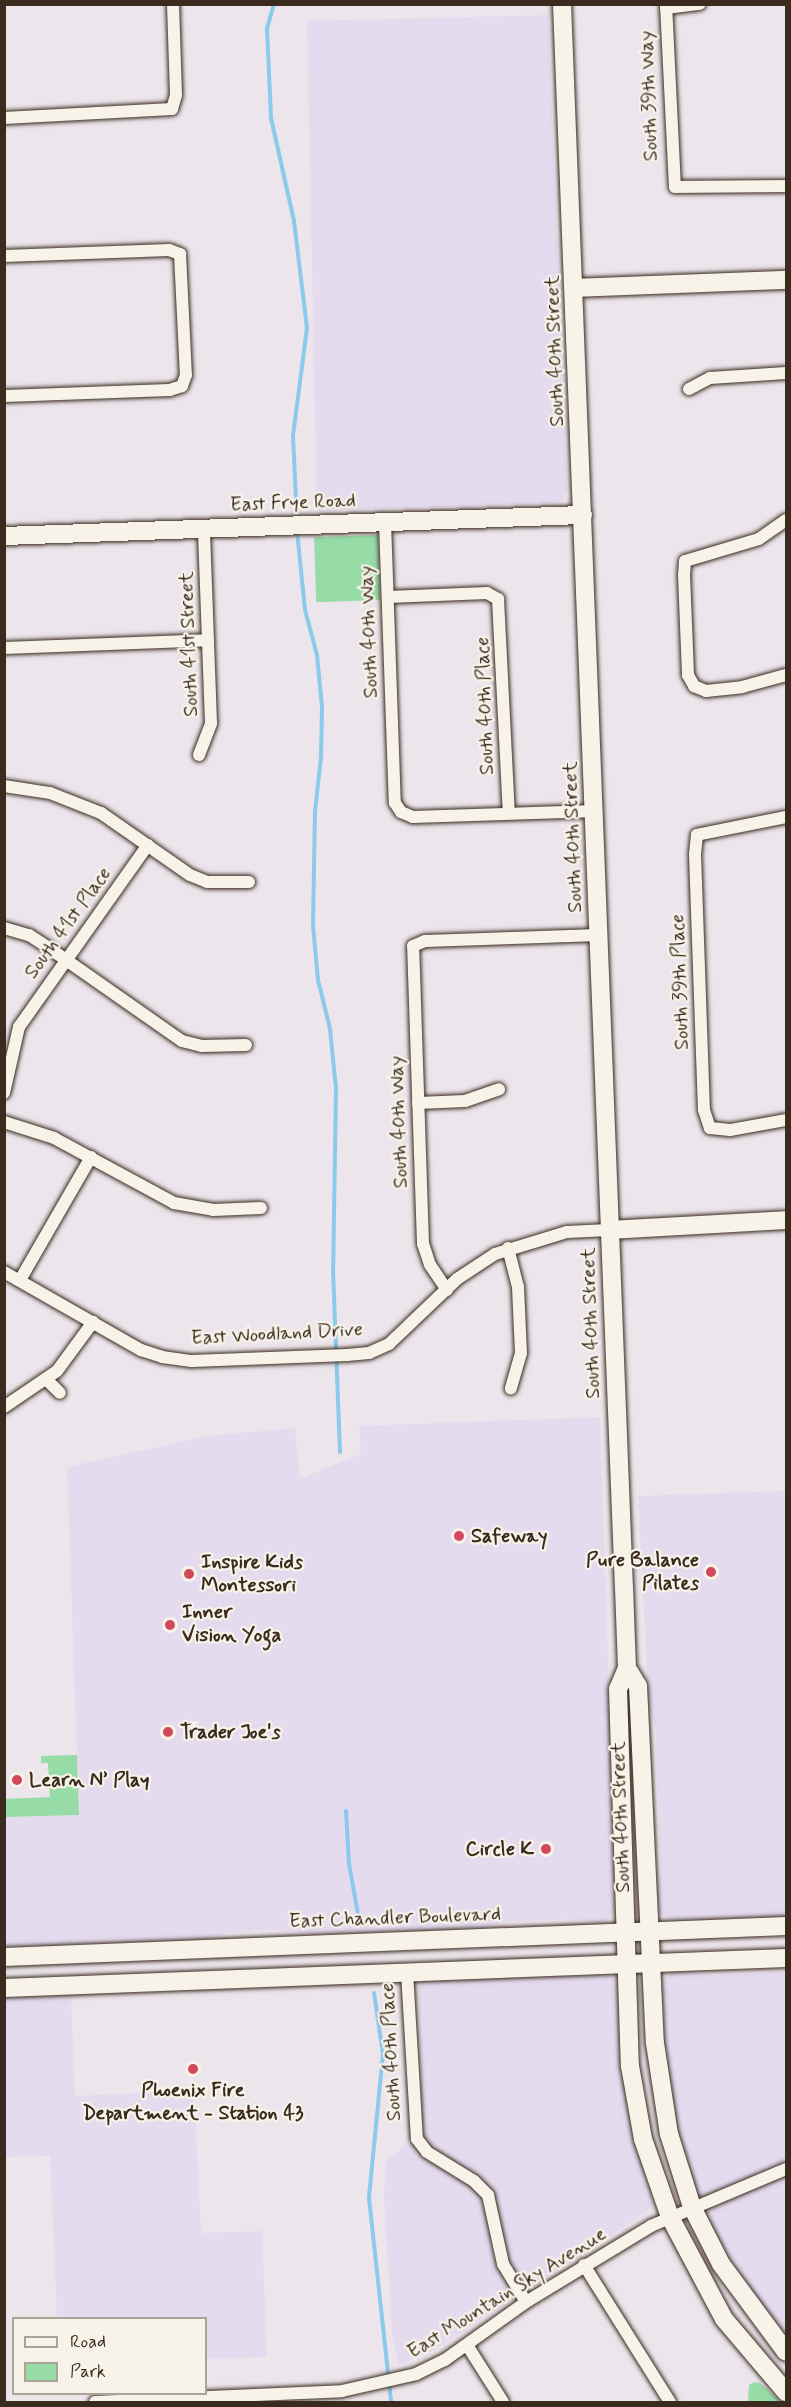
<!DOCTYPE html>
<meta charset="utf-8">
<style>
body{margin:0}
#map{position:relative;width:791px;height:2407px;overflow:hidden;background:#ece5ec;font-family:Mynerve,sans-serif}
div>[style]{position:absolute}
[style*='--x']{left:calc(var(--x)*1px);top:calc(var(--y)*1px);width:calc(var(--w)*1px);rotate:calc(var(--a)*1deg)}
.built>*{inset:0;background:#e4dbef}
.green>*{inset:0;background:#97dba7;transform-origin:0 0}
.stream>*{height:4px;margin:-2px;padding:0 2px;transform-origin:2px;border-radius:2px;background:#8bcaec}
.roads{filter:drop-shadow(0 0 2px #3b2a1e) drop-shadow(0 0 2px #3b2a1e)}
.street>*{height:12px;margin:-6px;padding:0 6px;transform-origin:6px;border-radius:6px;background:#f7f3e8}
.secondary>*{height:18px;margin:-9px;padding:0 9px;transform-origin:9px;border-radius:9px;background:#f7f3e8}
.dots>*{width:16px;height:16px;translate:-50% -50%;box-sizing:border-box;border:3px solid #f7f3e8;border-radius:50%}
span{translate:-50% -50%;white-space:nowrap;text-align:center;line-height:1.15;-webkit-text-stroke:4.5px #f7f3e8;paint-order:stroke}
.street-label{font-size:20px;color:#3b2a1e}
.poi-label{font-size:20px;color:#3b2a1e;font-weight:700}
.left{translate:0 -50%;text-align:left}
.right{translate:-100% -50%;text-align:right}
.frame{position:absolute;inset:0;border:6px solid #3b2a1e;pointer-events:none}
.legend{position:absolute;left:12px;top:2317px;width:195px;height:78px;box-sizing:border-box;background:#f7f3e8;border:2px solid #aca397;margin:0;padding:8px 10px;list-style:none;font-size:18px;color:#3b2a1e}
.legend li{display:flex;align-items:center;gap:12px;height:30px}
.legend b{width:30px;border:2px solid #aca397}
</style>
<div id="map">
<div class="built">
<div style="clip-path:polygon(548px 15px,567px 489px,563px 499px,555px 503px,317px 511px,307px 21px)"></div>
<div style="clip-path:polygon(600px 1417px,616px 1905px,608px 1920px,597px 1923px,568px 1919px,502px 1922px,483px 1928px,317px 1934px,275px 1930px,229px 1932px,207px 1939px,5px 1947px,4px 1817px,79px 1815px,67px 1467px,208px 1436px,295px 1428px,300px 1479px,361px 1454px,359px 1426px)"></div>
<div style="clip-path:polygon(786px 1491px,786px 1916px,671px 1920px,661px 1914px,657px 1904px,661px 1862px,656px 1732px,648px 1694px,638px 1496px)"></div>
<div style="clip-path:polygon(672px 1971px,715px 1975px,786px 1972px,786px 2336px,782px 2337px,728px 2261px,690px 2177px,666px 2079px,661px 1984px)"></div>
<div style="clip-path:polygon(602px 1974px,614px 1978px,618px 1985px,640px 2158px,653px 2194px,651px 2209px,435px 2349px,399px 2365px,392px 2333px,384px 2194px,387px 2160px,409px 2143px,422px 2117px,419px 1982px)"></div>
<div style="clip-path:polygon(71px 1995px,75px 2096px,194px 2091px,201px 2233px,262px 2231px,267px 2357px,206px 2359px,206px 2318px,57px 2318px,50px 2156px,5px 2157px,4px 1998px)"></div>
</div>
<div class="green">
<div style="left:378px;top:535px;width:65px;height:64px;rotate:88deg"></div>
<div style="clip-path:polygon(77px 1755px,79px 1815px,5px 1817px,5px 1799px,50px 1797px,48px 1763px,41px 1763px,41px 1756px)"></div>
<div style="clip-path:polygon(754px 2382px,760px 2383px,781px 2402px,748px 2402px,749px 2385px)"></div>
</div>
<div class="stream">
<div style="--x:274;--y:4;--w:26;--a:106"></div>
<div style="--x:267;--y:29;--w:89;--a:87.4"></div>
<div style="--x:271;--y:118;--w:106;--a:77.4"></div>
<div style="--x:294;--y:221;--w:108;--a:83.1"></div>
<div style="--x:307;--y:328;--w:109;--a:97.4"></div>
<div style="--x:293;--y:436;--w:84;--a:87.3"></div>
<div style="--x:297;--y:531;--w:79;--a:84.2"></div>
<div style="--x:305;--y:610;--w:47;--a:75.1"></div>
<div style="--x:317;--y:655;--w:52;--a:84.5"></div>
<div style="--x:322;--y:707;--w:50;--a:91.1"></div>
<div style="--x:321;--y:757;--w:54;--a:96.3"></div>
<div style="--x:315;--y:811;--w:114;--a:91"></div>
<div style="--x:313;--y:925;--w:55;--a:84.8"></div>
<div style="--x:318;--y:980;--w:50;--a:76.2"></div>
<div style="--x:330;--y:1029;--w:59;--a:84.2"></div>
<div style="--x:336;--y:1088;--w:182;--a:90.9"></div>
<div style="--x:333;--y:1270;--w:182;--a:87.8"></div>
<div style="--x:346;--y:1811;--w:53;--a:86.8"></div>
<div style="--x:349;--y:1864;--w:62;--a:79.8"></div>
<div style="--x:374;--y:1993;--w:62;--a:81.6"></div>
<div style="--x:383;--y:2054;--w:145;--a:95.6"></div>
<div style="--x:369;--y:2198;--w:205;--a:83.8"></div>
</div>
<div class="roads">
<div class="street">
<div style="--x:666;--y:4;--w:183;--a:87.2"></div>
<div style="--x:675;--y:187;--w:111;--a:-0.5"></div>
<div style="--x:666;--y:8;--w:34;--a:-7"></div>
<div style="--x:4;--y:118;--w:168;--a:-3.1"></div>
<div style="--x:172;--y:109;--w:15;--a:-74"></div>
<div style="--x:176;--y:95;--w:91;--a:-91.9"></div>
<div style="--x:4;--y:256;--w:165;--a:-2.1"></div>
<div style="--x:169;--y:250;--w:12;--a:20"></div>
<div style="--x:180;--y:254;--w:121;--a:87.2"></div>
<div style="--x:186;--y:375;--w:12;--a:110"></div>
<div style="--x:182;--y:386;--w:13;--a:162"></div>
<div style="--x:170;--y:390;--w:166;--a:177.9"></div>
<div style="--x:689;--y:389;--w:24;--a:-28"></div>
<div style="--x:710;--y:378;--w:76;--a:-3.8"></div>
<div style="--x:786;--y:520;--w:33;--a:145"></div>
<div style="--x:759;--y:539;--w:77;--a:163.4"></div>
<div style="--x:685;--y:561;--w:14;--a:94"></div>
<div style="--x:684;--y:575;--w:100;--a:87.7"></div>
<div style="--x:688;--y:675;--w:13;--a:61"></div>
<div style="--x:694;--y:686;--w:13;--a:23"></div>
<div style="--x:706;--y:691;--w:36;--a:-6"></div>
<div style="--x:742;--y:687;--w:46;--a:-15.3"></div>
<div style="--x:385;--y:522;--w:281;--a:88"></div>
<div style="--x:395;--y:803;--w:11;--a:56"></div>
<div style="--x:401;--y:812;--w:13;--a:23"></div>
<div style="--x:413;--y:817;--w:182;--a:-1.9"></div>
<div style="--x:388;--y:597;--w:99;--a:-2.3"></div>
<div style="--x:487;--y:593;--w:13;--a:29"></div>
<div style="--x:498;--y:599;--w:214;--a:87.1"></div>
<div style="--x:4;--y:648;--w:204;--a:-2.2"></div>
<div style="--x:199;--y:755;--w:34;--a:-69"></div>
<div style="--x:211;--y:723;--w:195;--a:-92.1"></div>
<div style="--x:4;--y:786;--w:47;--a:8.7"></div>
<div style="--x:50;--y:793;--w:55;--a:21.4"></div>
<div style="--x:101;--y:813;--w:108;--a:34.9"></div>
<div style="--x:190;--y:875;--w:18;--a:22"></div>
<div style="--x:207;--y:882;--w:42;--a:0"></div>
<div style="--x:786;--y:817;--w:91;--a:168.6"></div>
<div style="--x:697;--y:835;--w:19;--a:96"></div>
<div style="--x:695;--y:854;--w:256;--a:88"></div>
<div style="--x:704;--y:1110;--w:19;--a:72"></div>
<div style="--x:710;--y:1128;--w:20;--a:6"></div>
<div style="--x:730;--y:1130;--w:57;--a:-10.1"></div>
<div style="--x:4;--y:928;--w:26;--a:16"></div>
<div style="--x:29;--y:935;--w:24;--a:33"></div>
<div style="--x:49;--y:948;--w:162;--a:35"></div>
<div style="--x:182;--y:1041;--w:21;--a:14"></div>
<div style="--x:202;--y:1046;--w:44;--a:-1.3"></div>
<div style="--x:4;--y:1093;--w:68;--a:-77.2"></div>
<div style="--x:19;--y:1027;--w:223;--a:-54.7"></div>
<div style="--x:418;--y:1103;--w:47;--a:-2.4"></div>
<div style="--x:465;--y:1101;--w:36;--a:-19"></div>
<div style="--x:4;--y:1122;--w:52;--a:17.7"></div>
<div style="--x:54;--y:1138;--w:136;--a:28.4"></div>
<div style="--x:174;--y:1203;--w:40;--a:10"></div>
<div style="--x:213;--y:1210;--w:48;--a:-2.4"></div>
<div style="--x:508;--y:1248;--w:40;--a:75.6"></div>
<div style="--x:518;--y:1287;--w:66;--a:87.4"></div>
<div style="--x:521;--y:1353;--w:37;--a:106"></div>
<div style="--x:4;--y:1272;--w:158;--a:29.7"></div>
<div style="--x:141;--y:1350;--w:22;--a:18"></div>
<div style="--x:162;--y:1357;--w:30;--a:8"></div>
<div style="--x:192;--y:1361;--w:155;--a:-2.2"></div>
<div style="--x:347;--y:1355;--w:22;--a:-5"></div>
<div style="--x:369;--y:1353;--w:22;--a:-24"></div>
<div style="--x:389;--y:1344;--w:94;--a:-43.7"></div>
<div style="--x:457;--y:1279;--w:45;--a:-33.3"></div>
<div style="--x:495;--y:1254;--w:75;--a:-17"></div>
<div style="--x:567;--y:1232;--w:42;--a:-2.7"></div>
<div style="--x:20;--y:1280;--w:142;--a:-60"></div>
<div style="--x:447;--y:1290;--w:30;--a:-124"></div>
<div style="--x:430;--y:1265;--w:22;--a:-108"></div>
<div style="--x:423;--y:1244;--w:298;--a:-91.9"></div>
<div style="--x:413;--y:946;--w:13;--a:-23"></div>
<div style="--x:425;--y:941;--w:174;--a:-2"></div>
<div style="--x:47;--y:1380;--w:18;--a:45"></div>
<div style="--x:4;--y:1407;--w:64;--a:-34.2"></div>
<div style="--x:57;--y:1371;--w:61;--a:-53.7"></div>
<div style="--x:407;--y:1972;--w:167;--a:86.6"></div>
<div style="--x:417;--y:2139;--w:16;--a:52"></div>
<div style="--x:427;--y:2152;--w:55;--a:31.7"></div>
<div style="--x:474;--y:2181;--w:20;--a:45"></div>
<div style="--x:488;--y:2195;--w:71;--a:77.7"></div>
<div style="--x:503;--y:2264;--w:44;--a:58.8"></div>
<div style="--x:584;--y:2265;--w:162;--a:57.9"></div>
<div style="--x:467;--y:2345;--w:67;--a:57.7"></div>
<div style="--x:95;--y:2402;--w:247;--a:-2.5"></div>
<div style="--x:342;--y:2391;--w:76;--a:-12.9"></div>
<div style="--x:416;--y:2374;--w:32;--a:-26"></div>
<div style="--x:445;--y:2360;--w:100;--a:-35.6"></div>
<div style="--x:526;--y:2302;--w:146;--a:-31.3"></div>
<div style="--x:651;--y:2226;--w:147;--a:-22.9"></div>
</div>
<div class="secondary">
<div style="--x:562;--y:4;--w:1584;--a:87.76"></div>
<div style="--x:624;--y:1587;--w:81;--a:87.9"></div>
<div style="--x:627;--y:1668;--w:23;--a:113"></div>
<div style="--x:618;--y:1689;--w:377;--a:88.2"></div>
<div style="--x:630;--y:2066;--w:74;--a:79.9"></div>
<div style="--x:643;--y:2139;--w:83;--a:70.9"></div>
<div style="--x:670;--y:2217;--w:115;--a:62.1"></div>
<div style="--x:724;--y:2319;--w:96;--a:49.7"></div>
<div style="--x:575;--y:288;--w:211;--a:-2.2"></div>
<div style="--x:4;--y:536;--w:579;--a:-2.08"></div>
<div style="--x:609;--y:1230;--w:177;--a:-3.2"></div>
<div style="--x:627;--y:1668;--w:21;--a:59"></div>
<div style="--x:638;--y:1686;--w:357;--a:87.3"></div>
<div style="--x:655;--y:2043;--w:92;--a:81.3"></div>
<div style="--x:669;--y:2134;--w:77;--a:72.5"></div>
<div style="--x:692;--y:2207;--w:64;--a:63"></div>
<div style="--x:721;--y:2264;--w:109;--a:53.5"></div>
<div style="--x:4;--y:1957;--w:783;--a:-2.27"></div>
<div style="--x:4;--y:1988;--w:783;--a:-2.2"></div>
</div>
</div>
<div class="dots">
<div style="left:459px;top:1536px;background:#d1495b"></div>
<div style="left:711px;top:1572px;background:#d1495b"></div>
<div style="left:189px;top:1574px;background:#d1495b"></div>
<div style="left:170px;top:1625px;background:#d1495b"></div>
<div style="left:168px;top:1732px;background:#d1495b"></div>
<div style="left:17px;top:1780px;background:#d1495b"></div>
<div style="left:546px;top:1849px;background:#d1495b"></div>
<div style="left:193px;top:2069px;background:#d1495b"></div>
</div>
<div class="street-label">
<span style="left:649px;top:96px;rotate:-92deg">South 39th Way</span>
<span style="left:555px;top:351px;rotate:-92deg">South 40th Street</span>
<span style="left:293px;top:503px;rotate:-2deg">East Frye Road</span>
<span style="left:369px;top:632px;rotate:-92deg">South 40th Way</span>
<span style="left:189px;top:644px;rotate:-92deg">South 41st Street</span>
<span style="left:485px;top:706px;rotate:-92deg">South 40th Place</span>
<span style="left:573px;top:837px;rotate:-92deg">South 40th Street</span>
<span style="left:68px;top:923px;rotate:-54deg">South 41st Place</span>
<span style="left:680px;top:982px;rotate:-92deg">South 39th Place</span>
<span style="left:399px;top:1122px;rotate:-92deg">South 40th Way</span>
<span style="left:591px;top:1323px;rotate:-92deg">South 40th Street</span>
<span style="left:277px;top:1334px;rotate:-3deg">East Woodland Drive</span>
<span style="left:621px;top:1817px;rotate:-92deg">South 40th Street</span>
<span style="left:395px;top:1918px;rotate:-2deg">East Chandler Boulevard</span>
<span style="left:391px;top:2052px;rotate:-93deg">South 40th Place</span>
<span style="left:507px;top:2293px;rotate:-32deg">East Mountain Sky Avenue</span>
</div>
<div class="poi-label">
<span class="left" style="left:471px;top:1536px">Safeway</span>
<span class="right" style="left:699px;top:1572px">Pure Balance<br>Pilates</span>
<span class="left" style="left:201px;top:1574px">Inspire Kids<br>Montessori</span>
<span class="left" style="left:182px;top:1624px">Inner<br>Vision Yoga</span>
<span class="left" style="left:180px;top:1732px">Trader Joe's</span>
<span class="left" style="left:29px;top:1780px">Learn N’ Play</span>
<span class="right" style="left:534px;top:1849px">Circle K</span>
<span style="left:193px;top:2102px">Phoenix Fire<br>Department - Station 43</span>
</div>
<div class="frame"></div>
<ul class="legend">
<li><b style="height:8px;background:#f7f3e8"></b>Road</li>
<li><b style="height:16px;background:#97dba7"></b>Park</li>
</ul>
</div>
